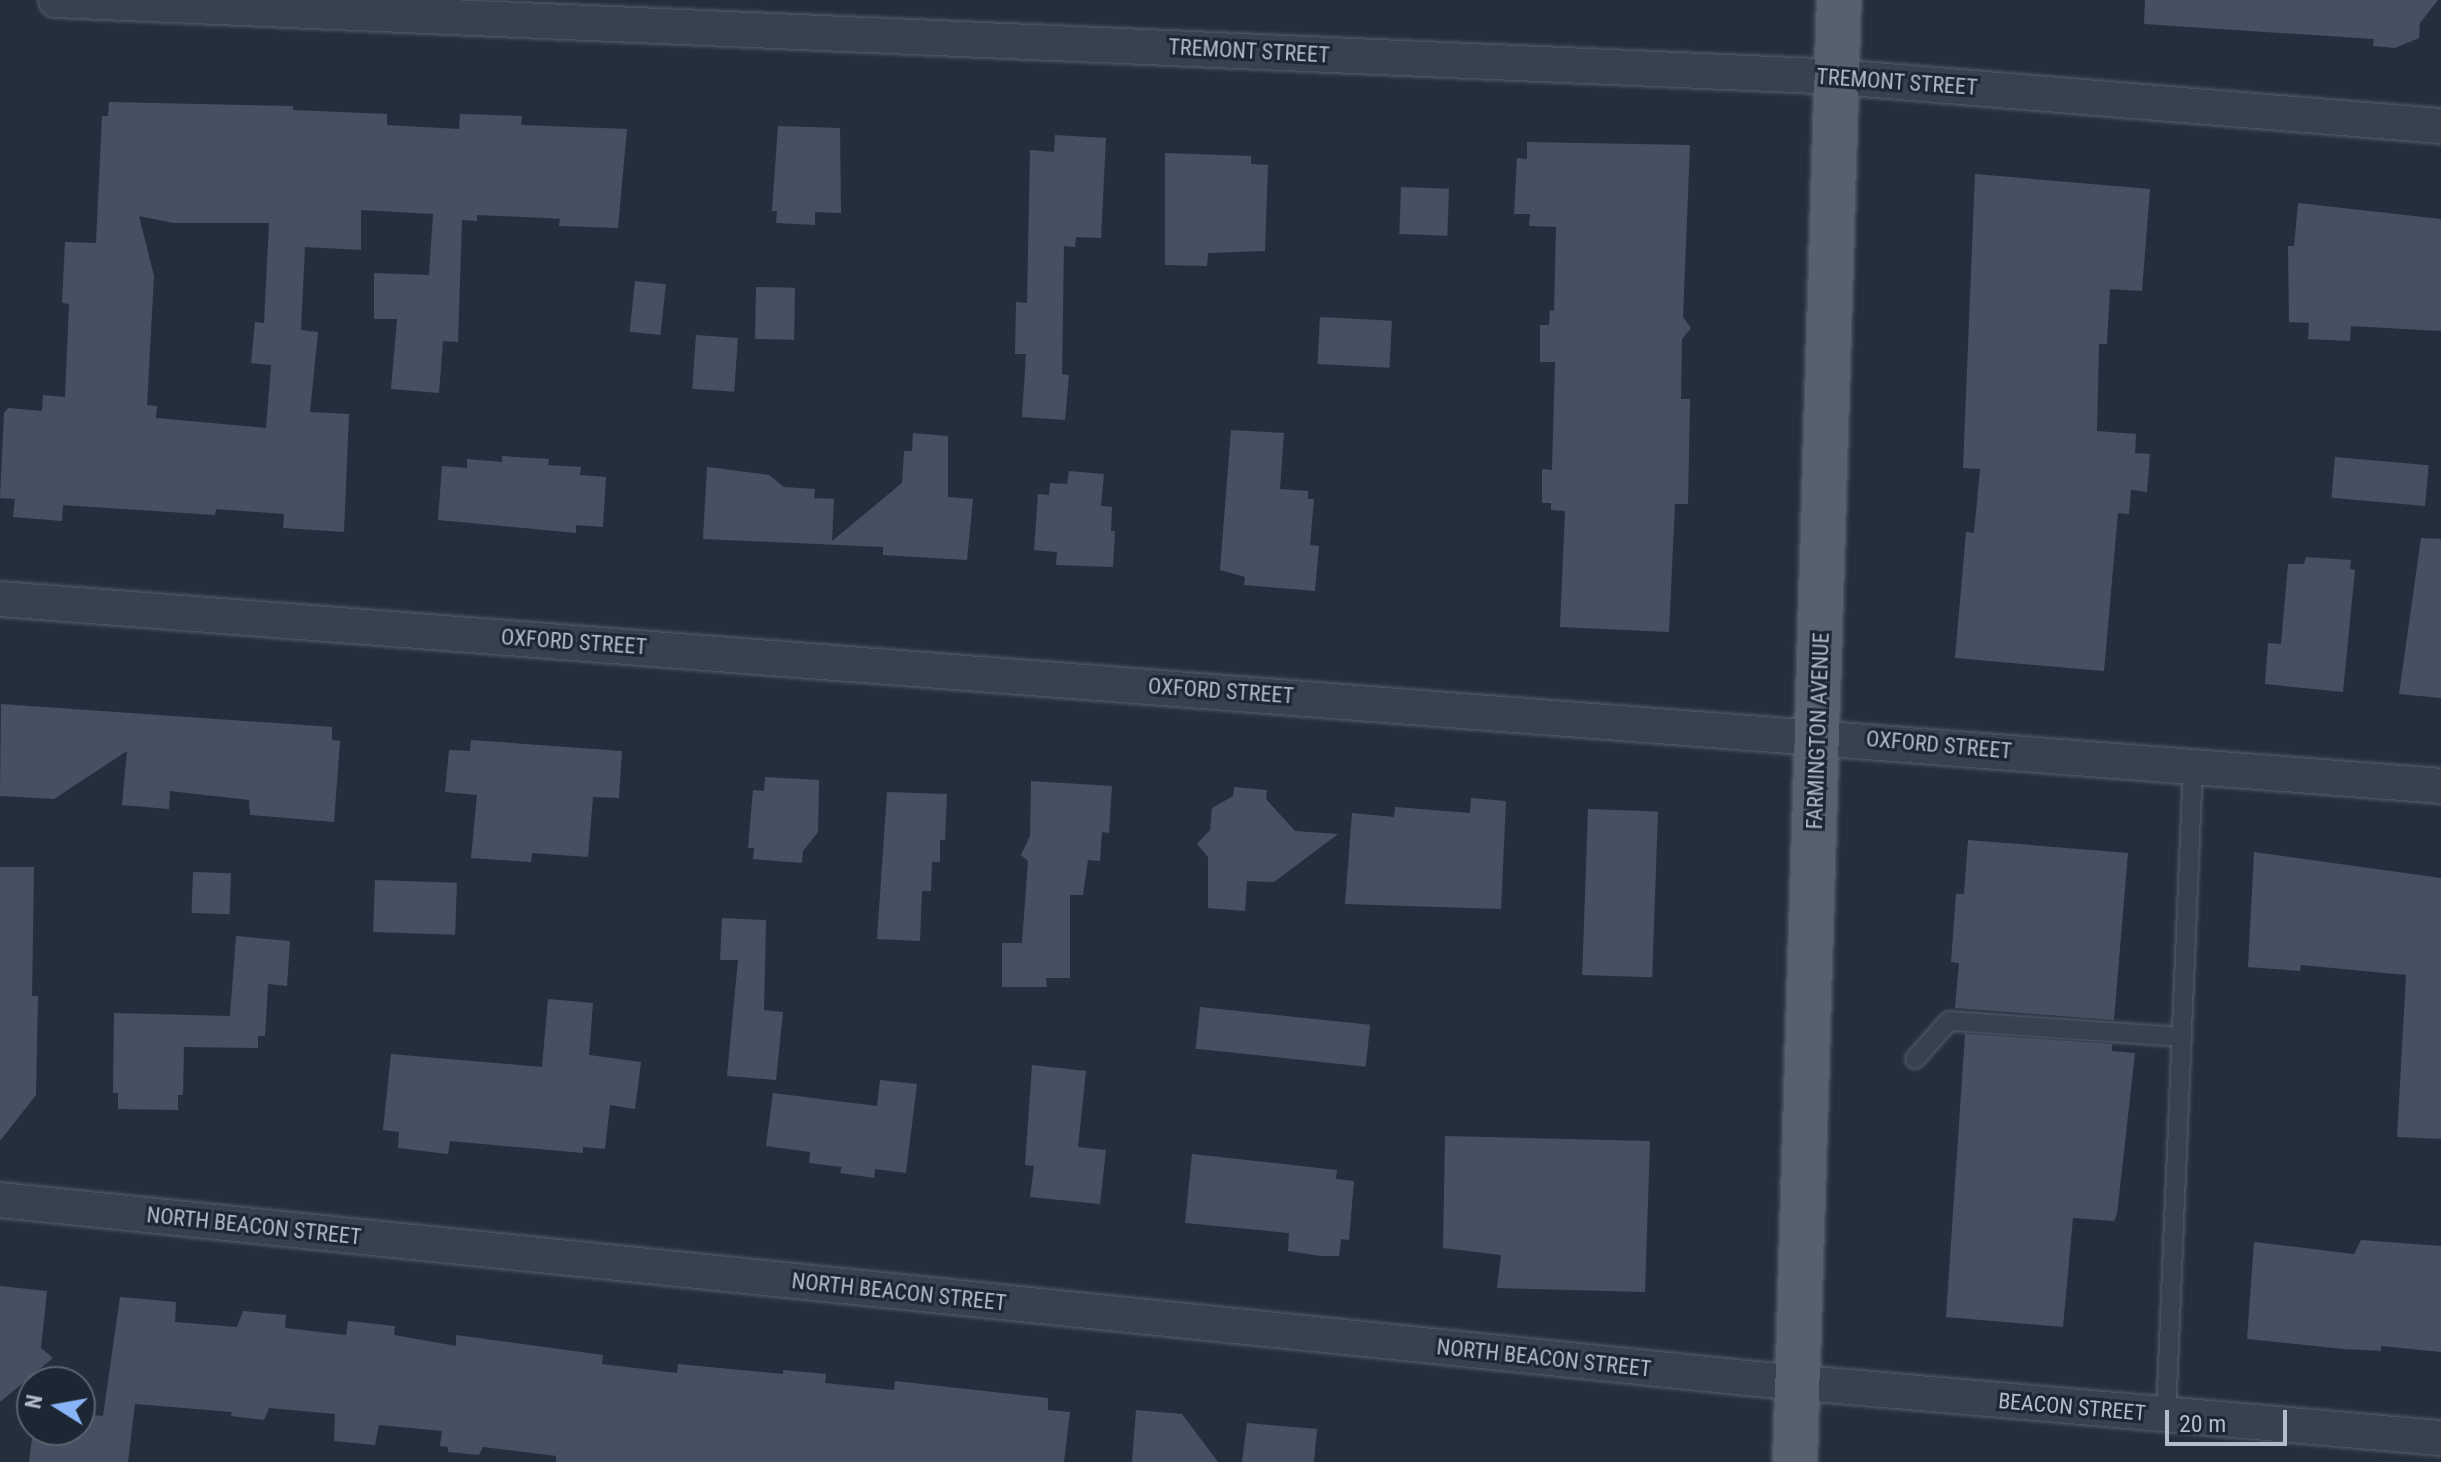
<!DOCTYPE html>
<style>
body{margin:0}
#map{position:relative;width:2441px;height:1462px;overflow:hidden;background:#242f3e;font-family:"Roboto Condensed",sans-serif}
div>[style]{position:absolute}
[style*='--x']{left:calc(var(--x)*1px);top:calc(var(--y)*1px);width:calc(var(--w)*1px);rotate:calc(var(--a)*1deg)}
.building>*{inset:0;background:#455162;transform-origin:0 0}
.roads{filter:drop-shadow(0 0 2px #565f6c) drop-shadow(0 0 2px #565f6c)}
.lane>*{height:18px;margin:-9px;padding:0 9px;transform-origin:9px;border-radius:9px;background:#38414e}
.street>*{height:34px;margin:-17px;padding:0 17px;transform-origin:17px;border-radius:17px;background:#38414e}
.primary>*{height:44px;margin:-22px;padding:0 22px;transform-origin:22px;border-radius:22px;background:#56606e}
span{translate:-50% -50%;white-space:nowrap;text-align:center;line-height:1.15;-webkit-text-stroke:6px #1d2633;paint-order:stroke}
.street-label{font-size:22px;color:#b4bcc9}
.north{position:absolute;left:16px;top:1366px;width:80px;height:80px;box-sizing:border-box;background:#1d2633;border:2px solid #59626f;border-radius:50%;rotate:281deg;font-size:22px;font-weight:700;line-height:32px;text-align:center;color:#b4bcc9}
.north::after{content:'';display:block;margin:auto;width:28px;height:36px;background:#8ab4f8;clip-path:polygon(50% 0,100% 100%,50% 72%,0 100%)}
.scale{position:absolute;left:2165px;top:1410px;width:122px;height:36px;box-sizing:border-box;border:4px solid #b4bcc9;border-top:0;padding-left:10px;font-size:24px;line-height:28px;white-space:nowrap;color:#b4bcc9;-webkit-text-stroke:6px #1d2633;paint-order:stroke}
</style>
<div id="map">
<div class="building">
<div style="clip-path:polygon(2145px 0,2438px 0,2420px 23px,2419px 38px,2395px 48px,2373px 46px,2374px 39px,2144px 24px)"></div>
<div style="clip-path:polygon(evenodd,109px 102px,293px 106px,293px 110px,387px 114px,387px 125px,459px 129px,460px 114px,522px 116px,521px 125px,627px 129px,618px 228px,559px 226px,560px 219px,545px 218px,477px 215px,477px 221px,462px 220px,458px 342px,443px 341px,439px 393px,391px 389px,397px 319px,374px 319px,374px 273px,429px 275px,433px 214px,361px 210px,361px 250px,305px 247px,301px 330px,318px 332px,310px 412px,349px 414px,344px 532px,283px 528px,284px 514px,216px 509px,215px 515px,63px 505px,62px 521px,13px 517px,15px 499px,0 498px,4px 413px,8px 408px,42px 411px,43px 395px,65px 397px,69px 304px,62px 303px,65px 242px,96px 243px,102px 116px,108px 116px,109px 102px,139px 216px,173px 223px,269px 223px,264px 323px,255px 322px,251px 363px,271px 365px,266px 428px,156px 418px,157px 406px,147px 405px,154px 276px,139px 216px)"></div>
<div style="clip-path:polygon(778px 126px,840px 128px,841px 213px,815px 212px,815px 225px,776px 223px,777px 211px,772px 211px)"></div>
<div style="clip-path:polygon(1055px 135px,1106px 138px,1101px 238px,1076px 237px,1075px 247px,1064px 246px,1062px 374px,1069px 375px,1065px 420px,1022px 417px,1026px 354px,1015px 354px,1016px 302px,1027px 303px,1030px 150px,1054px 152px)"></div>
<div style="clip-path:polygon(1527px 142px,1690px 145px,1683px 317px,1691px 328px,1682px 339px,1681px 399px,1690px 399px,1688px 504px,1675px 504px,1669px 632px,1560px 627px,1565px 511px,1551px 510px,1551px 503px,1542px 503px,1542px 469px,1552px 470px,1555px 362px,1540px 362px,1540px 325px,1549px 325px,1550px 310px,1554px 311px,1556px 227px,1529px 226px,1530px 214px,1514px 214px,1517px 158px,1527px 159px)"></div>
<div style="clip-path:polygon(1165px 153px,1251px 156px,1251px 164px,1268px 165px,1265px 251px,1208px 253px,1207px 266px,1165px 265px)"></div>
<div style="clip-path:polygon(1975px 174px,2150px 189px,2142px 291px,2110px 289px,2107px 344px,2099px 344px,2097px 431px,2136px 434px,2135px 453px,2150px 454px,2147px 492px,2131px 490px,2129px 514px,2118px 513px,2104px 671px,1955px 658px,1966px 532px,1974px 533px,1980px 469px,1963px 468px)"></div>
<div style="left:1401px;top:187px;width:48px;height:47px;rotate:2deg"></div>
<div style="clip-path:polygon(2298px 203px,2441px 219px,2441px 331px,2351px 326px,2350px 341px,2308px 339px,2309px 323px,2289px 322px,2288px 246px,2294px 246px)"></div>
<div style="left:635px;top:281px;width:31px;height:51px;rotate:6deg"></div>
<div style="left:756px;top:287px;width:39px;height:52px;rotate:1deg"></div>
<div style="left:1320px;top:317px;width:72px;height:47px;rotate:3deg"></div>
<div style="left:696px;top:335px;width:42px;height:54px;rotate:4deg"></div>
<div style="clip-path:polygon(1231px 430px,1284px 433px,1280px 489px,1308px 491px,1308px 499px,1314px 499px,1310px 545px,1319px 546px,1315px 591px,1244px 585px,1245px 577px,1220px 570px)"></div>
<div style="clip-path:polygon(913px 433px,948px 436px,948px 497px,973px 499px,967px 560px,883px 555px,883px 547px,703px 539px,707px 467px,769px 475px,784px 487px,815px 489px,814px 498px,834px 499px,832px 541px,902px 483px,904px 451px,912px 451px)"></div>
<div style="clip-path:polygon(502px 456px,549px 459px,548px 465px,581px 467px,580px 475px,606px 477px,603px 527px,576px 525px,576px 533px,438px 520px,442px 466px,467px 468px,467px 459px,502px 462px)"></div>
<div style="left:2335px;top:457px;width:94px;height:41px;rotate:5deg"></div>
<div style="clip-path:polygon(1069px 471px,1104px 474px,1101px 506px,1112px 507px,1111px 531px,1115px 531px,1113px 567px,1056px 565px,1057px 552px,1034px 550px,1038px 494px,1049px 495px,1050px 483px,1067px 484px)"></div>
<div style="clip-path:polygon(2421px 538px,2441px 539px,2441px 698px,2399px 694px)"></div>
<div style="clip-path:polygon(2306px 557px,2351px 560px,2350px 569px,2355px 570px,2343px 692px,2265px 684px,2268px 643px,2281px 644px,2288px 564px,2304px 564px)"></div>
<div style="clip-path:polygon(1px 704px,332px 727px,332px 740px,340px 741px,334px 822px,250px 815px,249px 800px,170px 791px,169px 809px,122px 805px,127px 751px,54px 799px,0 796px)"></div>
<div style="clip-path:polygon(471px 740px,622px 751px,619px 798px,593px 797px,588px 857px,532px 853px,531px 862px,471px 858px,477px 795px,445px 792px,449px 750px,470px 751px)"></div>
<div style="clip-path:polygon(765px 777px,819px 780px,818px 832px,803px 851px,802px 863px,753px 859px,754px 848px,748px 848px,753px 790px,764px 791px)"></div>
<div style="clip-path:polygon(1031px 781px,1112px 786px,1109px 833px,1102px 832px,1100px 861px,1088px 860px,1083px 895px,1070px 895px,1070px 978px,1046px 978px,1047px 987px,1002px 987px,1002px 943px,1022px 943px,1028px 861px,1021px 855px,1030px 836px)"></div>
<div style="clip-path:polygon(1234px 787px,1267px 790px,1266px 799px,1295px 831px,1338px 834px,1274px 882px,1247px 881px,1245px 911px,1208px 908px,1208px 857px,1197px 844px,1210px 830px,1212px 808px,1233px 796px)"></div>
<div style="clip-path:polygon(887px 792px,947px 794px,945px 840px,940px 840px,940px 862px,932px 862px,931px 891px,922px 891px,920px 941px,877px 939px)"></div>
<div style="clip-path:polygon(1471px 798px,1506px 801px,1501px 909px,1345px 904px,1352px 813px,1394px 817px,1395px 807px,1470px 813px)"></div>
<div style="left:1588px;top:809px;width:70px;height:166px;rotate:2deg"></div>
<div style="clip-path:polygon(1968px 840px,2128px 853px,2114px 1020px,1955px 1008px,1959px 963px,1951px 962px,1956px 894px,1964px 894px)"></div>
<div style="clip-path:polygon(2254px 852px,2441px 878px,2441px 1139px,2397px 1137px,2406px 975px,2301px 965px,2300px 971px,2248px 967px)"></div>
<div style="clip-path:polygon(0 867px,34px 867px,32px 996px,38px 996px,36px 1095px,0 1141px)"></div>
<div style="left:193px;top:872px;width:38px;height:41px;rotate:2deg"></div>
<div style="left:375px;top:880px;width:82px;height:52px;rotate:2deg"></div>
<div style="clip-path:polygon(722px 918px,766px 920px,764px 1010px,783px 1012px,776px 1080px,727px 1076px,738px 960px,720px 960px)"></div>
<div style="clip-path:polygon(236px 936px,290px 941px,287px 986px,268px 984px,265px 1036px,258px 1036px,258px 1048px,184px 1047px,183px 1095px,178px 1095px,178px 1110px,118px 1109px,118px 1093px,113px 1093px,114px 1013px,230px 1016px)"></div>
<div style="clip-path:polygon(548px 999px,593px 1003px,589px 1055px,641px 1062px,635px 1109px,610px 1105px,605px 1149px,583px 1147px,583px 1153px,450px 1141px,448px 1154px,398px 1148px,399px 1132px,383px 1130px,391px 1054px,542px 1067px)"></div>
<div style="left:1200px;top:1007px;width:171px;height:42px;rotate:6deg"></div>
<div style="clip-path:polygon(1965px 1034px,2112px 1044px,2112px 1051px,2135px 1053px,2117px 1214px,2114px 1221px,2073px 1218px,2063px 1327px,1946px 1317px)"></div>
<div style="clip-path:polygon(1032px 1065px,1086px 1071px,1078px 1147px,1106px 1150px,1100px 1204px,1030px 1197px,1034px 1166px,1025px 1165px)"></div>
<div style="clip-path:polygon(880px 1080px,917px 1084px,906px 1173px,875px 1169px,874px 1178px,840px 1173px,842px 1167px,809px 1163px,810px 1152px,766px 1146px,773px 1093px,877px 1106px)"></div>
<div style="clip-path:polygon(1445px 1136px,1650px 1141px,1645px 1292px,1497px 1288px,1501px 1255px,1443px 1248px)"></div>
<div style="clip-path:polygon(1192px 1154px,1337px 1170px,1336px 1179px,1354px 1181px,1349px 1240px,1341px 1239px,1339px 1256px,1321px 1256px,1288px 1251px,1289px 1233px,1185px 1223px)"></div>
<div style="clip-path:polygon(2361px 1240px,2441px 1246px,2441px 1352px,2381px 1346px,2381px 1351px,2344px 1349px,2247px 1339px,2254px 1242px,2354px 1254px)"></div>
<div style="clip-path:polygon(0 1286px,47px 1291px,41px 1348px,53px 1358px,0 1402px)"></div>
<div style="clip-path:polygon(120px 1297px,176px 1302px,175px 1322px,237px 1327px,243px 1311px,286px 1315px,285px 1328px,346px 1335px,348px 1321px,395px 1326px,394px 1335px,456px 1346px,456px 1335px,603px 1355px,602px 1364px,677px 1373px,678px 1364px,783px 1374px,783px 1370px,826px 1374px,825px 1383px,894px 1390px,895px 1381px,1048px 1398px,1048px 1410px,1070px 1412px,1064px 1462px,556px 1462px,556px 1456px,483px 1447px,479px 1455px,448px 1452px,448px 1447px,440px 1446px,442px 1431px,379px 1425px,375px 1445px,334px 1441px,335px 1414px,269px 1408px,264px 1420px,231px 1416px,232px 1412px,135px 1404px,128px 1462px,29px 1462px,33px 1430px,80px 1430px,80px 1414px,103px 1416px)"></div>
<div style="clip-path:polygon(1136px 1410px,1182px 1414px,1218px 1462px,1132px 1462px)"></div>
<div style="clip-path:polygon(1247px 1423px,1317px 1429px,1314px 1462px,1242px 1462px)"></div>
</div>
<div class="roads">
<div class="lane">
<div style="--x:1915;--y:1059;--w:51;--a:-48.2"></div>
<div style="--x:1949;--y:1021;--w:234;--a:3.9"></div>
<div style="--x:2166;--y:1415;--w:651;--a:-87.62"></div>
</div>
<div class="street">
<div style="--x:56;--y:0;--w:1784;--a:2.47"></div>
<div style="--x:1838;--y:77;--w:605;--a:4.65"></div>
<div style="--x:0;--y:599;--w:2448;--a:4.38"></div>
<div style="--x:0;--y:1200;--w:1754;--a:5.82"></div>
<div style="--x:1745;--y:1378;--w:699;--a:4.93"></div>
</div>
<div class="primary">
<div style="--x:1795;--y:1462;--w:1463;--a:-88.28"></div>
</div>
</div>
<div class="street-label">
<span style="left:1249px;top:51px;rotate:3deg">TREMONT STREET</span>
<span style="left:1897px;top:82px;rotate:4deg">TREMONT STREET</span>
<span style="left:574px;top:642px;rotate:4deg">OXFORD STREET</span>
<span style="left:1221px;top:691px;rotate:4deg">OXFORD STREET</span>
<span style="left:1818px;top:731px;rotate:-88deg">FARMINGTON AVENUE</span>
<span style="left:1939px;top:745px;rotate:5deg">OXFORD STREET</span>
<span style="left:254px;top:1226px;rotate:6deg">NORTH BEACON STREET</span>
<span style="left:899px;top:1292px;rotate:6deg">NORTH BEACON STREET</span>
<span style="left:1544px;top:1358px;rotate:6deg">NORTH BEACON STREET</span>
<span style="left:2072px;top:1407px;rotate:5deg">BEACON STREET</span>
</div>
<div class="north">N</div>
<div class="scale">20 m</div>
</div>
